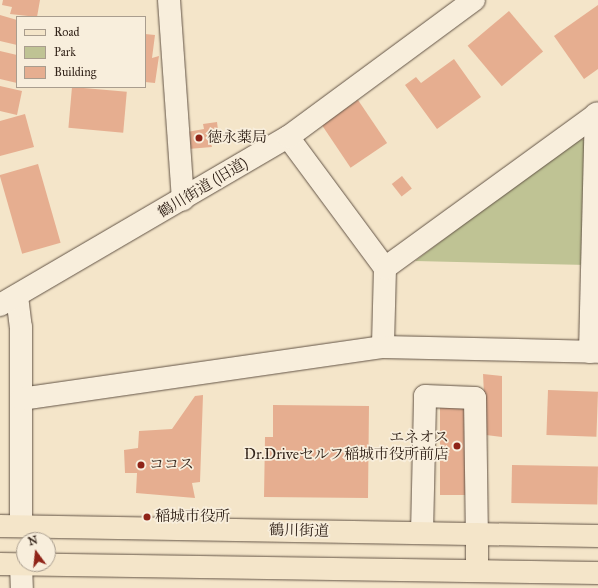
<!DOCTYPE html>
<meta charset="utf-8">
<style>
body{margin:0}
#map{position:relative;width:598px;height:588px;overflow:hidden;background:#f4e5c9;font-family:"IM FELL Great Primer","Noto Serif JP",serif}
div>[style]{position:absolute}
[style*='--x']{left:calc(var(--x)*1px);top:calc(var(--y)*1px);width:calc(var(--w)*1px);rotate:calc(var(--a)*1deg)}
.green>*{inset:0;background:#bfc394}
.building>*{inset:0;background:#e6ae90;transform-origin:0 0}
.roads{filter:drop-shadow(0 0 1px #635446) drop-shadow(0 0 1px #635446)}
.minor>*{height:22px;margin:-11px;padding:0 11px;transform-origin:11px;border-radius:11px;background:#f8eedc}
.major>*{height:22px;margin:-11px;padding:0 11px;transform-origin:11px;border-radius:11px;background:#f4e5c9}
.dots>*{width:11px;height:11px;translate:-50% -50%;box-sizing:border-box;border:2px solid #f8eedc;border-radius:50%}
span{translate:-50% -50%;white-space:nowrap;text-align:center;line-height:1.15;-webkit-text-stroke:3.5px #f8eedc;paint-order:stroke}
.poi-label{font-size:15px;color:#33241a}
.left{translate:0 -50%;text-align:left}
.right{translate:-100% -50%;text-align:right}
.street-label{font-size:15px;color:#33241a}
.legend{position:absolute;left:16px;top:16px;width:130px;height:72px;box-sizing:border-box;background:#f8eedc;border:1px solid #a99d8e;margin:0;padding:5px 7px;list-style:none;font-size:12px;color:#33241a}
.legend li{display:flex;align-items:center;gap:8px;height:20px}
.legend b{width:20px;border:1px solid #a99d8e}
.north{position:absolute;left:16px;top:532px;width:40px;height:40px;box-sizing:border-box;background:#f8eedc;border:1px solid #a99d8e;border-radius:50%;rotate:345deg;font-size:11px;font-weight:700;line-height:16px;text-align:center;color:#33241a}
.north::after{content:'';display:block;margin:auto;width:14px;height:18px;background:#8f2418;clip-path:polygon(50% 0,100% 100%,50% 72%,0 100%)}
</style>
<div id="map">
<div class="green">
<div style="clip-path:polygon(577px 138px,588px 141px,588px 265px,415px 261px)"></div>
</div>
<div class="building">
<div style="clip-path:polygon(3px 0,40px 0,37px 17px,10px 14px,12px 7px,2px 5px)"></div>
<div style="clip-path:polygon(598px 5px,598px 69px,584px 79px,554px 36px)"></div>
<div style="left:509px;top:11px;width:53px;height:54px;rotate:50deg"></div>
<div style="clip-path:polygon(0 15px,17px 20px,17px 45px,0 41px)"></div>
<div style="clip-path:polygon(145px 34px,155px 35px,152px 58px,159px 56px,155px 83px,145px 82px)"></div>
<div style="clip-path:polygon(0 51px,17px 55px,17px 83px,0 79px)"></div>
<div style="clip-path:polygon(454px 59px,481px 97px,437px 129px,405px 85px,416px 77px,421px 83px)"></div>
<div style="clip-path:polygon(0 86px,22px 91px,17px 115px,0 111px)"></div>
<div style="left:72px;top:87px;width:55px;height:41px;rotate:5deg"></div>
<div style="left:358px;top:100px;width:52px;height:44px;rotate:56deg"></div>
<div style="clip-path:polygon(25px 114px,34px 147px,0 156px,0 121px)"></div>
<div style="clip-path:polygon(217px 122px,219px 138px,210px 140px,212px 147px,188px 149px,187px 132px,204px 129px,203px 124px)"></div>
<div style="left:38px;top:164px;width:82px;height:40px;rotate:74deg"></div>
<div style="left:402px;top:176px;width:16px;height:13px;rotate:52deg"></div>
<div style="clip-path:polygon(483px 374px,502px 376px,502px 437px,486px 435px)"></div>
<div style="left:548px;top:390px;width:50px;height:45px;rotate:2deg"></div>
<div style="clip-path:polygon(203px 395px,200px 482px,192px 483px,195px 498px,136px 493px,137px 473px,125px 473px,124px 450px,138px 448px,139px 431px,172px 429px,195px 396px)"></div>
<div style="left:440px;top:404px;width:27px;height:91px"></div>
<div style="clip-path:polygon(273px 405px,369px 406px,368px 498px,264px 497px,265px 437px,273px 437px)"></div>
<div style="left:512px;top:465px;width:86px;height:38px;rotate:1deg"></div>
</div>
<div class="roads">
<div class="minor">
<div style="--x:169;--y:0;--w:200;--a:86"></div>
<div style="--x:288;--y:137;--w:163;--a:53.5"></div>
<div style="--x:385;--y:268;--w:79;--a:91.5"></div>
<div style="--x:385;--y:268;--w:263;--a:-36"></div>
<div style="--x:17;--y:296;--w:31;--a:83"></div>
<div style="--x:21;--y:327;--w:199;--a:90"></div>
<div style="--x:0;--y:305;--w:333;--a:-30.3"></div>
<div style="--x:288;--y:137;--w:231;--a:-36.4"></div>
<div style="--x:590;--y:352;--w:238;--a:-88.6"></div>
<div style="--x:21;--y:399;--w:366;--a:-8.2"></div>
<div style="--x:383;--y:347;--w:215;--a:1.3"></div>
<div style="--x:422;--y:533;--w:137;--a:-88.7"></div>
<div style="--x:425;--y:396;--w:50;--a:2.3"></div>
<div style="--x:475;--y:398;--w:136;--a:89.2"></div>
<div style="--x:21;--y:564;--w:24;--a:88"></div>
</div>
<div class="major">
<div style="--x:0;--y:526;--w:598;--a:0.96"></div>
<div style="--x:0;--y:564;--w:598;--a:0.86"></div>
<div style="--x:477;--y:571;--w:37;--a:-90"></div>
</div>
</div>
<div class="dots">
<div style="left:199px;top:138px;background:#8f2418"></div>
<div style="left:457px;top:446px;background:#8f2418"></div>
<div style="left:141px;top:465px;background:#8f2418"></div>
<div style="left:147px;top:517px;background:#8f2418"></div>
</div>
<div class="poi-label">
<span class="left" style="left:207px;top:138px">徳永薬局</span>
<span class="right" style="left:449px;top:446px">エネオス<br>Dr.Driveセルフ稲城市役所前店</span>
<span class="left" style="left:149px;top:465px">ココス</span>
<span class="left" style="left:155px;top:517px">稲城市役所</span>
</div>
<div class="street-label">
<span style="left:203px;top:188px;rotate:-31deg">鶴川街道 (旧道)</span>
<span style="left:299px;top:531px;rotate:1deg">鶴川街道</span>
</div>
<ul class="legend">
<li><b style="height:5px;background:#f4e5c9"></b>Road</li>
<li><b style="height:11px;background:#bfc394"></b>Park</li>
<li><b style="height:11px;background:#e6ae90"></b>Building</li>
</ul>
<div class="north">N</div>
</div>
